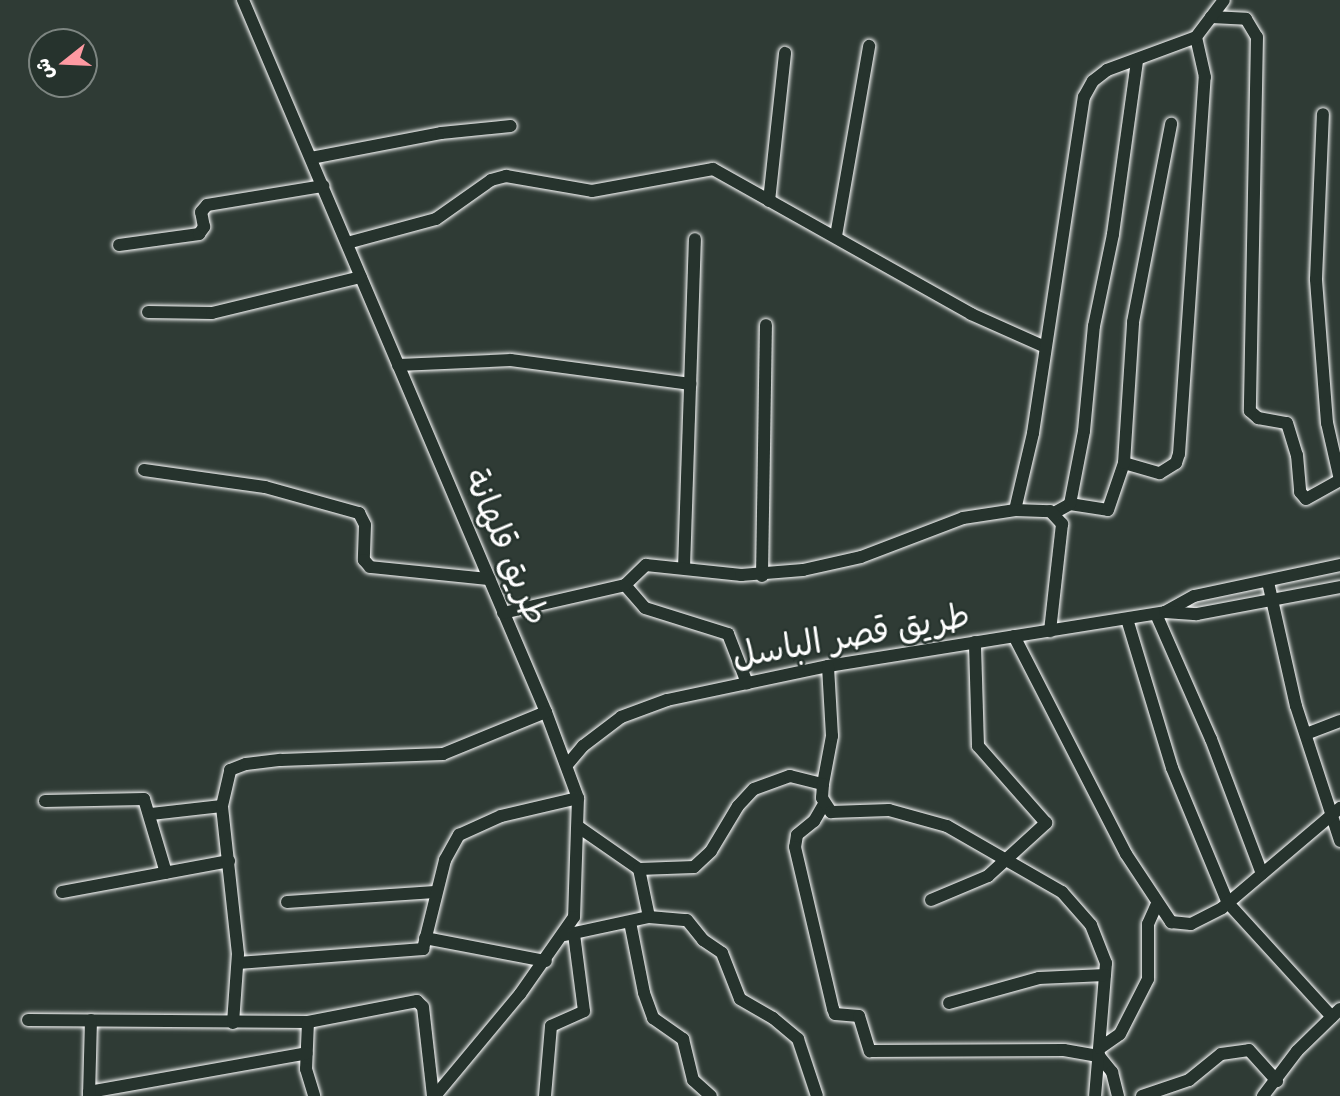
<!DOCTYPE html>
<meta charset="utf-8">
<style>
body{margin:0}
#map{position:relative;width:1340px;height:1096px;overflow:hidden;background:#2f3b35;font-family:Caveat,"Playpen Sans Arabic",sans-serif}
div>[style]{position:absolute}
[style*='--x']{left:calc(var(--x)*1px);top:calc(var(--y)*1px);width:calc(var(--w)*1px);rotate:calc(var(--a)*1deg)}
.roads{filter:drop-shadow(0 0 2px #fff) drop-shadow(0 0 2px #fff)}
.street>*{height:12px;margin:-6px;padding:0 6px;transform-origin:6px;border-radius:6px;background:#26332d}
span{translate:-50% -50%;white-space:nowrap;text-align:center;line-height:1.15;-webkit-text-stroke:5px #26332d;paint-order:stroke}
.street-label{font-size:35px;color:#fff}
.north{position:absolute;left:28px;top:28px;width:70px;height:70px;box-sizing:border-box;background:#26332d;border:2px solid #7d8581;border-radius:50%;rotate:252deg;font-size:19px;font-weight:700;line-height:28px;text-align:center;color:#fff}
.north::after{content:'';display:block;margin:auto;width:24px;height:32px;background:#ff9aa2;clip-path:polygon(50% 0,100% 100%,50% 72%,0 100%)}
</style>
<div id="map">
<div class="roads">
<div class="street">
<div style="--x:243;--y:0;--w:774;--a:66.95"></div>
<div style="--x:546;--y:712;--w:92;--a:69.6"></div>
<div style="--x:578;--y:798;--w:119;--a:91.9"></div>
<div style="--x:574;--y:917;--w:94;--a:125"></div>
<div style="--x:520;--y:994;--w:133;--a:129.8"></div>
<div style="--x:1211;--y:17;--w:35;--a:3"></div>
<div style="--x:1246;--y:19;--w:21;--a:59"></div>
<div style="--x:1257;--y:37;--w:374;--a:91.1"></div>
<div style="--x:1250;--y:411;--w:11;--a:41"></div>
<div style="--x:1258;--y:418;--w:29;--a:10"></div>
<div style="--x:1287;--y:423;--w:34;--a:73"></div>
<div style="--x:1297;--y:455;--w:37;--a:85"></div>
<div style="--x:1300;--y:492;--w:9;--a:49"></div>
<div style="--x:1306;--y:499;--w:39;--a:-29"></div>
<div style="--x:1340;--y:480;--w:58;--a:-102.8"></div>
<div style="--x:1327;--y:423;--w:144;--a:-94.4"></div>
<div style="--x:1316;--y:279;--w:165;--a:-87.6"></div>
<div style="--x:311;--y:158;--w:132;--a:-10.9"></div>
<div style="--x:441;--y:133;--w:70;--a:-5.7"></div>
<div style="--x:769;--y:201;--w:149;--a:-83.8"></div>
<div style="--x:836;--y:236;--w:193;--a:-80.1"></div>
<div style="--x:347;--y:243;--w:92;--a:-15.1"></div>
<div style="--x:436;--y:219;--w:67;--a:-35.3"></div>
<div style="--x:491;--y:180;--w:16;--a:-15"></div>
<div style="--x:506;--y:176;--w:87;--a:9.9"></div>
<div style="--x:592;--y:191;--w:123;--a:-10.3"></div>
<div style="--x:713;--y:169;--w:296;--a:29.3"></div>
<div style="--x:971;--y:314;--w:81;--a:24"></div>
<div style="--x:119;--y:245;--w:81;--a:-7.8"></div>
<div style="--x:199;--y:234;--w:9;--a:-54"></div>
<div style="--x:204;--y:227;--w:15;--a:-101"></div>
<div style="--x:201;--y:212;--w:9;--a:-49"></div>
<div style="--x:207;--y:205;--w:118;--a:-9.3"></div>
<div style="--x:148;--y:312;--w:64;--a:0.9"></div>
<div style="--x:212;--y:313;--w:153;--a:-13.6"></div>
<div style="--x:398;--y:365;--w:113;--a:-2.5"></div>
<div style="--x:511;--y:360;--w:181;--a:7.6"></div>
<div style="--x:1124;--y:463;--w:37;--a:16"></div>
<div style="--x:1160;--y:473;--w:19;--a:-32"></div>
<div style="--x:1176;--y:463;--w:9;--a:-72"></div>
<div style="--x:1179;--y:454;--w:378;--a:-86.1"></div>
<div style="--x:1205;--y:77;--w:41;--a:-102.7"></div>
<div style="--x:144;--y:470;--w:122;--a:8"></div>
<div style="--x:265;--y:487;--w:98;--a:15.5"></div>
<div style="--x:359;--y:513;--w:13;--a:63"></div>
<div style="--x:365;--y:525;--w:35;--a:92"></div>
<div style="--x:364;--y:560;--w:9;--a:49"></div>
<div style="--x:370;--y:567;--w:120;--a:5.8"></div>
<div style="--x:1070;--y:504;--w:38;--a:9"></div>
<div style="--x:1108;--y:510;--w:50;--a:-71.2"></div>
<div style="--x:1124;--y:463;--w:141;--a:-86.3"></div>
<div style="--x:1133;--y:322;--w:202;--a:-79.1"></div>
<div style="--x:1015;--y:510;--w:79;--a:-76.8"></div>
<div style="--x:1033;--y:433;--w:340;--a:-81.4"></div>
<div style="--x:1084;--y:97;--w:18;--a:-61"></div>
<div style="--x:1093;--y:81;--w:18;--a:-38"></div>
<div style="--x:1107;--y:70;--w:95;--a:-20.3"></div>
<div style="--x:1196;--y:37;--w:46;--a:-52.9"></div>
<div style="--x:1054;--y:513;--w:18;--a:-29"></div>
<div style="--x:1070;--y:504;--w:74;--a:-79.1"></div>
<div style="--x:1084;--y:431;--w:105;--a:-84.6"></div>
<div style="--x:1094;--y:326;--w:94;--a:-78.3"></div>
<div style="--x:1113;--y:234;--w:176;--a:-82.1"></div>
<div style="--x:684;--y:568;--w:329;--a:-88.1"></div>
<div style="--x:762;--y:576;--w:251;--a:-89.1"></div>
<div style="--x:1268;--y:582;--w:127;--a:77.3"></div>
<div style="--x:1296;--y:706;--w:142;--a:71.9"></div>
<div style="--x:625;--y:585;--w:30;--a:49"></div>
<div style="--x:645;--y:608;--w:87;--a:17.4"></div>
<div style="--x:728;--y:634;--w:53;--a:68.8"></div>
<div style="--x:1165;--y:612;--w:33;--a:-29"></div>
<div style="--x:1194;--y:596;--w:149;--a:-12"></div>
<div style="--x:503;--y:613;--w:125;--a:-12.9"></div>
<div style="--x:625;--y:585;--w:29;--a:-44"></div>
<div style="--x:646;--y:565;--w:96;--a:6"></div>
<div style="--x:741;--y:575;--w:62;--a:-4.6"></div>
<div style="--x:803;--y:570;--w:59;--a:-12.6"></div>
<div style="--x:861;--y:557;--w:109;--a:-20.9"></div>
<div style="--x:963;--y:518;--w:53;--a:-8.7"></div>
<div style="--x:1015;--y:510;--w:35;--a:2"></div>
<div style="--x:1050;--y:511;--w:18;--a:47"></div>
<div style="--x:1062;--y:524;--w:108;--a:96.4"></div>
<div style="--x:1156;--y:614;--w:137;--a:66.3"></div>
<div style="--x:1211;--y:739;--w:144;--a:69.3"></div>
<div style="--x:1127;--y:619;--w:156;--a:73.2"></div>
<div style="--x:1172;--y:768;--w:146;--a:67.5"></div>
<div style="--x:1228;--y:903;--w:154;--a:47.6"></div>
<div style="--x:1014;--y:636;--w:245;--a:62.8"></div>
<div style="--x:1126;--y:854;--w:82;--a:56.5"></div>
<div style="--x:1171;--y:922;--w:20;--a:6"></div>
<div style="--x:1191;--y:924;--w:35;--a:-27"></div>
<div style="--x:1222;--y:908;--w:155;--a:-40.3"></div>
<div style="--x:1306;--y:734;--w:36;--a:-21"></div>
<div style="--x:567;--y:765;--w:25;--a:-50"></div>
<div style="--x:583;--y:746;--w:48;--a:-37.3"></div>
<div style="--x:621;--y:717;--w:49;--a:-20.3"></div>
<div style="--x:667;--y:700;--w:165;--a:-11.9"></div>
<div style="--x:828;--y:666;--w:341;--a:-9.1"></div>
<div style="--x:1165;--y:612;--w:32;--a:4"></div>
<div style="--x:1197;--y:614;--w:146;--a:-10.7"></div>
<div style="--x:823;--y:784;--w:49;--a:-79.4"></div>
<div style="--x:832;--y:736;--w:70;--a:-93.3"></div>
<div style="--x:45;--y:801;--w:99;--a:-1.2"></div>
<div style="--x:144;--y:799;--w:77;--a:73.4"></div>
<div style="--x:824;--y:804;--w:20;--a:120"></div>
<div style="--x:814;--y:821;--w:22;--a:141"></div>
<div style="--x:797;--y:835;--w:12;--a:99"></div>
<div style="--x:795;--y:847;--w:166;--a:76.8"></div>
<div style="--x:833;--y:1009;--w:5;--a:68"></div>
<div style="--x:835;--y:1014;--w:24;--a:5"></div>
<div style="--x:859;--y:1016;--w:37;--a:73"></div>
<div style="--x:870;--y:1051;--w:194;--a:-0.3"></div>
<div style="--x:1064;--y:1050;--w:36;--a:10"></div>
<div style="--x:1099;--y:1056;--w:21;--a:51"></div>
<div style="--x:1112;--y:1072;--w:25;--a:76"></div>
<div style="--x:151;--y:814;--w:71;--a:-6.4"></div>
<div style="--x:580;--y:828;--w:72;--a:34.8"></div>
<div style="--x:639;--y:869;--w:55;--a:-2.1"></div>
<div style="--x:694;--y:867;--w:23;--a:-43"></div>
<div style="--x:711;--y:851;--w:52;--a:-59"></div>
<div style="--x:738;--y:806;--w:23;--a:-47"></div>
<div style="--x:754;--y:789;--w:38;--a:-20"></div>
<div style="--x:790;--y:776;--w:34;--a:14"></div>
<div style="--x:823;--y:784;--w:14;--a:94"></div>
<div style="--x:822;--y:798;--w:17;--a:57"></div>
<div style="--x:831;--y:812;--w:58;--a:-2"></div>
<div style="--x:889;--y:810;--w:60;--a:15.4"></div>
<div style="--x:947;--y:826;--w:133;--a:29.9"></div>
<div style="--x:1062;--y:892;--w:44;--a:48.7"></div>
<div style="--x:1091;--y:925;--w:41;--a:68.5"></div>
<div style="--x:1106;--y:963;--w:133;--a:94.7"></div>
<div style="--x:639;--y:869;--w:49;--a:78.2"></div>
<div style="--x:62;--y:892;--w:170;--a:-10.5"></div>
<div style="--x:931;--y:900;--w:62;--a:-22.8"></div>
<div style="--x:988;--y:876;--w:79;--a:-42.4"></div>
<div style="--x:1046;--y:823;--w:103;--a:-131.4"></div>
<div style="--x:978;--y:746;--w:104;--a:-91.7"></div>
<div style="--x:287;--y:902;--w:148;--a:-3.9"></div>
<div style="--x:630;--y:922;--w:72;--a:78.8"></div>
<div style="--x:644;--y:993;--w:27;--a:70"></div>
<div style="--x:653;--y:1018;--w:37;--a:35"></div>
<div style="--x:683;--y:1039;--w:42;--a:76.3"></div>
<div style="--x:693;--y:1080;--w:24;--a:42"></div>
<div style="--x:565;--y:935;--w:86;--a:-12.1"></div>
<div style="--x:649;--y:917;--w:38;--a:5"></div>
<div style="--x:687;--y:920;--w:26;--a:51"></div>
<div style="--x:703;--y:940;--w:23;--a:34"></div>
<div style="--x:722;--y:953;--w:49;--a:68.6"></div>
<div style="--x:740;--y:999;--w:38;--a:30"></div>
<div style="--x:773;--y:1018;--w:33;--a:40"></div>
<div style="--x:798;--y:1039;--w:60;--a:71.6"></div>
<div style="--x:425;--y:938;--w:123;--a:10.8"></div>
<div style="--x:238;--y:963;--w:186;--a:-4.3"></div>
<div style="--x:423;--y:949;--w:92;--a:-76.1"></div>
<div style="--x:445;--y:860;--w:29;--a:-61"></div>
<div style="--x:459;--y:835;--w:46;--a:-24.3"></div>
<div style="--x:501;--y:816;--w:79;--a:-13.2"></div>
<div style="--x:949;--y:1003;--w:93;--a:-15.5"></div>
<div style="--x:1039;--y:978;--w:66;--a:-2.6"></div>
<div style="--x:28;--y:1020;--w:280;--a:0.4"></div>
<div style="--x:308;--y:1022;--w:111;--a:-10.9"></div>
<div style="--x:417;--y:1001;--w:8;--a:45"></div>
<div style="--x:423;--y:1007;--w:90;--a:83.6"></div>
<div style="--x:308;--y:1022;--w:47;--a:92.4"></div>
<div style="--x:306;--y:1069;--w:28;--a:73"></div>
<div style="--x:233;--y:1023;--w:69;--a:-85.9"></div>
<div style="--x:238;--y:954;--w:149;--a:-96.2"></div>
<div style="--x:222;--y:806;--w:37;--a:-77"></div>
<div style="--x:230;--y:770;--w:17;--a:-21"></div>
<div style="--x:246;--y:764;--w:35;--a:-7"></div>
<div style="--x:281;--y:760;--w:162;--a:-2.1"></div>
<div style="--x:443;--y:754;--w:111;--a:-22.2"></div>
<div style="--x:1100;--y:1048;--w:24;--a:-35"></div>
<div style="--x:1120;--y:1034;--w:62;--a:-63"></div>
<div style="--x:1148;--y:979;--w:55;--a:-90"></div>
<div style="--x:1148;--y:924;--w:20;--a:-66"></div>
<div style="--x:89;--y:1092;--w:221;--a:-10.1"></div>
<div style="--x:89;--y:1096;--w:76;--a:-88.5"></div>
<div style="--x:545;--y:1096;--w:70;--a:-85.1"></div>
<div style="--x:551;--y:1026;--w:36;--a:-24"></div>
<div style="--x:584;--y:1011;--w:78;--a:-97.4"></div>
<div style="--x:1142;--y:1096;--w:50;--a:-18.8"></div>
<div style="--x:1189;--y:1080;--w:41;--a:-39.1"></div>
<div style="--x:1221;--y:1054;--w:28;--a:-8"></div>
<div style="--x:1249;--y:1050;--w:42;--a:47.9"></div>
<div style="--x:1263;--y:1096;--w:56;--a:-52.9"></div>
<div style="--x:1297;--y:1051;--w:60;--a:-44.3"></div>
</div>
</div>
<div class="street-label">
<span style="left:506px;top:547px;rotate:67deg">طريق قلهانة</span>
<span style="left:851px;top:636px;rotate:-10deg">طريق قصر الباسل</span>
</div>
<div class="north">ش</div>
</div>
